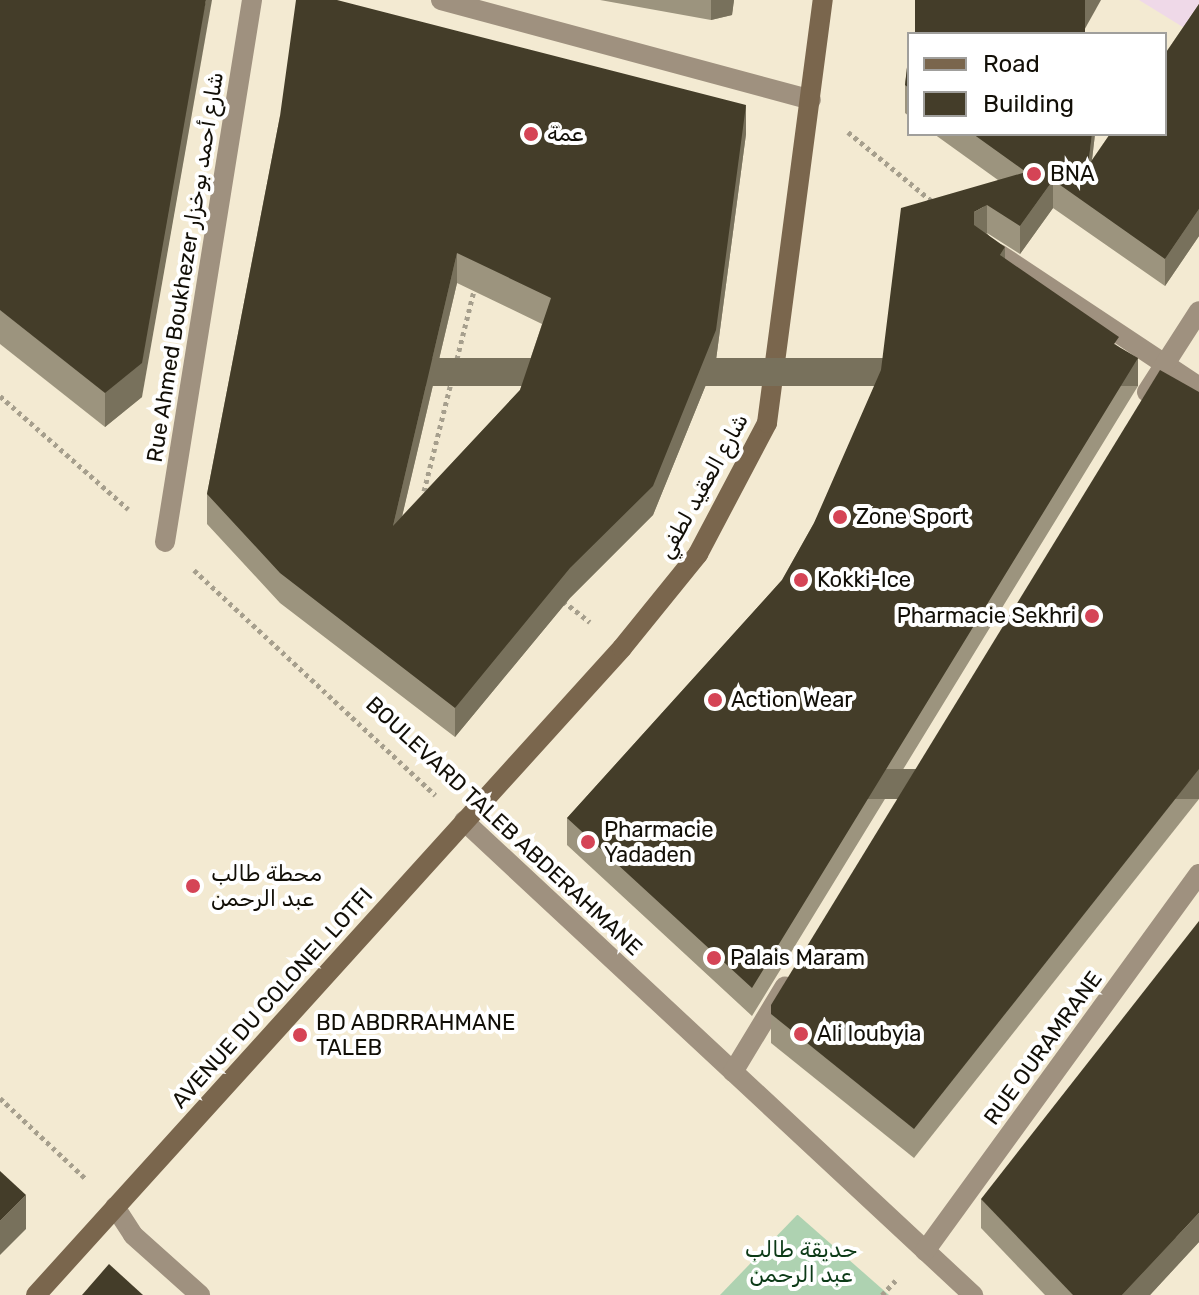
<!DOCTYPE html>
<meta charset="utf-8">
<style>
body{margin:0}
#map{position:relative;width:1199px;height:1295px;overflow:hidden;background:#f3ead2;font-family:Rubik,Cairo,sans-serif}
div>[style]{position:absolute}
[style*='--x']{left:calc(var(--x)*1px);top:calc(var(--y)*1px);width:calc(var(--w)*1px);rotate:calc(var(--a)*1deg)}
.education>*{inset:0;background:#efd9e8}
.green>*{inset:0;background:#aed2b1}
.path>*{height:5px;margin-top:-2.5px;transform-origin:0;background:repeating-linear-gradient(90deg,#a69f8d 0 4px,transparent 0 8px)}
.street>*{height:20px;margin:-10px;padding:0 10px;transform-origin:10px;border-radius:10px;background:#9f917f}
.secondary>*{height:20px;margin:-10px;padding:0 10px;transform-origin:10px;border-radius:10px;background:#7a664d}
.wall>*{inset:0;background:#9c947e}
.shaded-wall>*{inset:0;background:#78715c;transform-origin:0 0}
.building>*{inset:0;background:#443d29;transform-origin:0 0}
.dots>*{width:22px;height:22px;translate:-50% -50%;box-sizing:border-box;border:4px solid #fff;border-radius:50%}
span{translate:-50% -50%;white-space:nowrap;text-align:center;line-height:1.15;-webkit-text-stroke:8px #fff;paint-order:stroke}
.poi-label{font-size:22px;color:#120f07}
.left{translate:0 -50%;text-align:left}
.right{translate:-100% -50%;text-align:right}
.street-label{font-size:22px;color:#120f07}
.park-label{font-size:22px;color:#0c3a17}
.legend{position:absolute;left:907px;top:32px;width:260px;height:104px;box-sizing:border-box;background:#fff;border:2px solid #a09f9c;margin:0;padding:10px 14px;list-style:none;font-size:24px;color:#120f07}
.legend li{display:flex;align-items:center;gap:16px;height:40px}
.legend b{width:40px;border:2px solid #a09f9c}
</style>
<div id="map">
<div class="education">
<div style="clip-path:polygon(1139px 0,1199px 0,1199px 37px)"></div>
</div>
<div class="green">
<div style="clip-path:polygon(797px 1215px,798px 1215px,889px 1295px,720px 1295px)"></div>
</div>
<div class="path">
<div style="--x:848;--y:132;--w:110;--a:39.5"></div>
<div style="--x:0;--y:396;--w:171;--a:41.4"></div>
<div style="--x:430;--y:496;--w:8;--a:-140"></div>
<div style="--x:424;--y:491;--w:211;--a:-76"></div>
<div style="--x:194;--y:570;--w:330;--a:43"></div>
<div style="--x:563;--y:601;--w:34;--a:38"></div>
<div style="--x:0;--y:1098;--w:120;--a:43.3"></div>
<div style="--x:882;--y:1295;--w:23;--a:-47"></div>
</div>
<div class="street">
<div style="--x:441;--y:0;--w:383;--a:15.1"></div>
<div style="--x:999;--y:254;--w:240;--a:33.6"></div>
<div style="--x:1147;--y:392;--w:96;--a:-57.3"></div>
<div style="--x:165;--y:542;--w:549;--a:-80.88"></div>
<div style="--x:464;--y:821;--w:696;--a:42.96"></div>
<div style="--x:733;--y:1072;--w:100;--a:-58.8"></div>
<div style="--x:115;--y:1207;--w:33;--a:57"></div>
<div style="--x:133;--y:1235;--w:90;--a:41.8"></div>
<div style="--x:925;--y:1251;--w:466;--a:-54"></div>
</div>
<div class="secondary">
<div style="--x:36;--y:1295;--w:873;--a:-47.83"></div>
<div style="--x:622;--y:648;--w:121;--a:-51"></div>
<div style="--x:698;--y:554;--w:148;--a:-62.2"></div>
<div style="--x:767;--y:423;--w:427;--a:-82.5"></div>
</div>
<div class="wall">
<div style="clip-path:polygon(0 0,142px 397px,105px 427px,0 344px)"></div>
<div style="clip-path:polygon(600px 0,734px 0,732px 15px,711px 20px)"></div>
<div style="clip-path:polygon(1199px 4px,1199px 236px,1165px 286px,1053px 208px,1020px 254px,987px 233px,1005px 258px,1119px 347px,1138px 386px,752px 1016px,567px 845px,567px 818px,782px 580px,814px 523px,998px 180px,934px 134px,1095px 134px,1092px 160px)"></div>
<div style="clip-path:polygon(909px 50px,909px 116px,905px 113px,905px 85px)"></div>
<div style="clip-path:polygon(evenodd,280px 116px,746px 134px,716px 360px,653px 515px,570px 598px,455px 737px,280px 603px,207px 524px,207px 494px,280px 116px,457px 283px,542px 324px,520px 390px,402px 516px,457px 283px)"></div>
<div style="clip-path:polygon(1199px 392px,1199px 799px,914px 1158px,771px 1043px,771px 1014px)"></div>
<div style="clip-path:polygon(981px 1199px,1199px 1242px,1150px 1295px,1045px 1295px,981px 1228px)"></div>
</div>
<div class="shaded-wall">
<div style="clip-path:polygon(206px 0,212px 0,142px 397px,105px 427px,105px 393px)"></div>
<div style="clip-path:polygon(711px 0,734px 0,732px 15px,711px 20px)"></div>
<div style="clip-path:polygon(1085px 0,1101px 0,1082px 34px,1066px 34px)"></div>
<div style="clip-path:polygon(746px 105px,746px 134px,716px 360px,653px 515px,570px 598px,455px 737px,455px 708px)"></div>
<div style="clip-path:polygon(1092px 134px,1095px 134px,1088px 193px,1088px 166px)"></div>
<div style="clip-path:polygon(1053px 180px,1053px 208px,1020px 254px,1020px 226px)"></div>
<div style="clip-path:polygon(987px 205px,987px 233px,974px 240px,974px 212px)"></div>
<div style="clip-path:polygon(1199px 209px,1199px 236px,1165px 286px,1165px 259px)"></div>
<div style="clip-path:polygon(1005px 247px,1005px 275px,1000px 255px)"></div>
<div style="clip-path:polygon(457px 253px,457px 283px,393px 555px,393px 526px)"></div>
<div style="left:1138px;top:358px;width:28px;height:739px;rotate:90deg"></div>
<div style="left:1199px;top:769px;width:30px;height:459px;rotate:90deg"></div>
<div style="clip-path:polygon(26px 1195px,26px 1229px,0 1255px,0 1221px)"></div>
<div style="clip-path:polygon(1199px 1213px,1199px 1242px,1150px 1295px,1122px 1295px)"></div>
</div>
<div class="building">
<div style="clip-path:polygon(0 0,206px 0,142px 363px,105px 393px,0 310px)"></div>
<div style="clip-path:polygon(evenodd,296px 0,337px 0,746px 105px,716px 330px,653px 486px,570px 568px,455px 708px,280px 573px,207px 494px,280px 116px,296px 0,457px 253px,551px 298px,520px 390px,393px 526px,457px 253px)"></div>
<div style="left:915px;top:0;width:170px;height:34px"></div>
<div style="clip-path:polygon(1199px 4px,1199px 209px,1165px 259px,1053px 180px,1020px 226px,987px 205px,974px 212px,974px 225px,1005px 247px,1000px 255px,1119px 337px,1114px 344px,1138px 358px,752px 988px,567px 818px,782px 580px,814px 523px,881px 370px,901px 208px,1026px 172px,973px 134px,1092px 134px,1088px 166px,1110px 134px,1165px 134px,1165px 54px)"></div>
<div style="clip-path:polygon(909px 50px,909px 88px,905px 85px)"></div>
<div style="clip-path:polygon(1160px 370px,1199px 392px,1199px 769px,914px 1129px,771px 1014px,771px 1005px)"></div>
<div style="clip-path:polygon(1199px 921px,1199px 1213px,1122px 1295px,1073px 1295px,981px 1199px)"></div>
<div style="clip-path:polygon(0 1171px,26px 1195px,0 1221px)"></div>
<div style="clip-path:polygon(109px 1264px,143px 1295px,82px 1295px)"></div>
</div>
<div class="dots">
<div style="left:531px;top:134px;background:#d54456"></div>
<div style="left:1034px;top:174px;background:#d54456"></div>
<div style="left:840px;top:517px;background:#d54456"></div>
<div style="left:801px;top:580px;background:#d54456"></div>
<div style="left:1092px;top:616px;background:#d54456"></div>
<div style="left:715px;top:700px;background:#d54456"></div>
<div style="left:588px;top:842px;background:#d54456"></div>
<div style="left:193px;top:886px;background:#d54456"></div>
<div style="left:714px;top:958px;background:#d54456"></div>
<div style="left:801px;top:1034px;background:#d54456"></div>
<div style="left:300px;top:1035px;background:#d54456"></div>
</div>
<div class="poi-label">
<span class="left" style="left:547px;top:134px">عمة</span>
<span class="left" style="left:1050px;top:174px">BNA</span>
<span class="left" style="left:856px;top:517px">Zone Sport</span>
<span class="left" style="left:817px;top:580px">Kokki-Ice</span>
<span class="right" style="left:1076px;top:616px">Pharmacie Sekhri</span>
<span class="left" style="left:731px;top:700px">Action Wear</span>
<span class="left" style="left:604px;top:842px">Pharmacie<br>Yadaden</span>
<span class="left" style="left:211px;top:886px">محطة طالب<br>عبد الرحمن</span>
<span class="left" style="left:730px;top:958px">Palais Maram</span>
<span class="left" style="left:316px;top:1035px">BD ABDRRAHMANE<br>TALEB</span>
<span class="left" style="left:817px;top:1034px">Ali loubyia</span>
</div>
<div class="street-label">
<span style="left:185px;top:267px;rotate:-81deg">Rue Ahmed Boukhezer شارع أحمد بوخزار</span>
<span style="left:703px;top:486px;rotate:-61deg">شارع العقيد لطفي</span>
<span style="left:504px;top:826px;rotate:43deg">BOULEVARD TALEB ABDERAHMANE</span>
<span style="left:272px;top:998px;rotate:-48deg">AVENUE DU COLONEL LOTFI</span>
<span style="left:1043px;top:1048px;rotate:-54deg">RUE OURAMRANE</span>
</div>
<div class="park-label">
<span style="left:801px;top:1262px">حديقة طالب<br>عبد الرحمن</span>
</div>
<ul class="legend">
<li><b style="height:10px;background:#7a664d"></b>Road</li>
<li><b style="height:22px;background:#443d29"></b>Building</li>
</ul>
</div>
